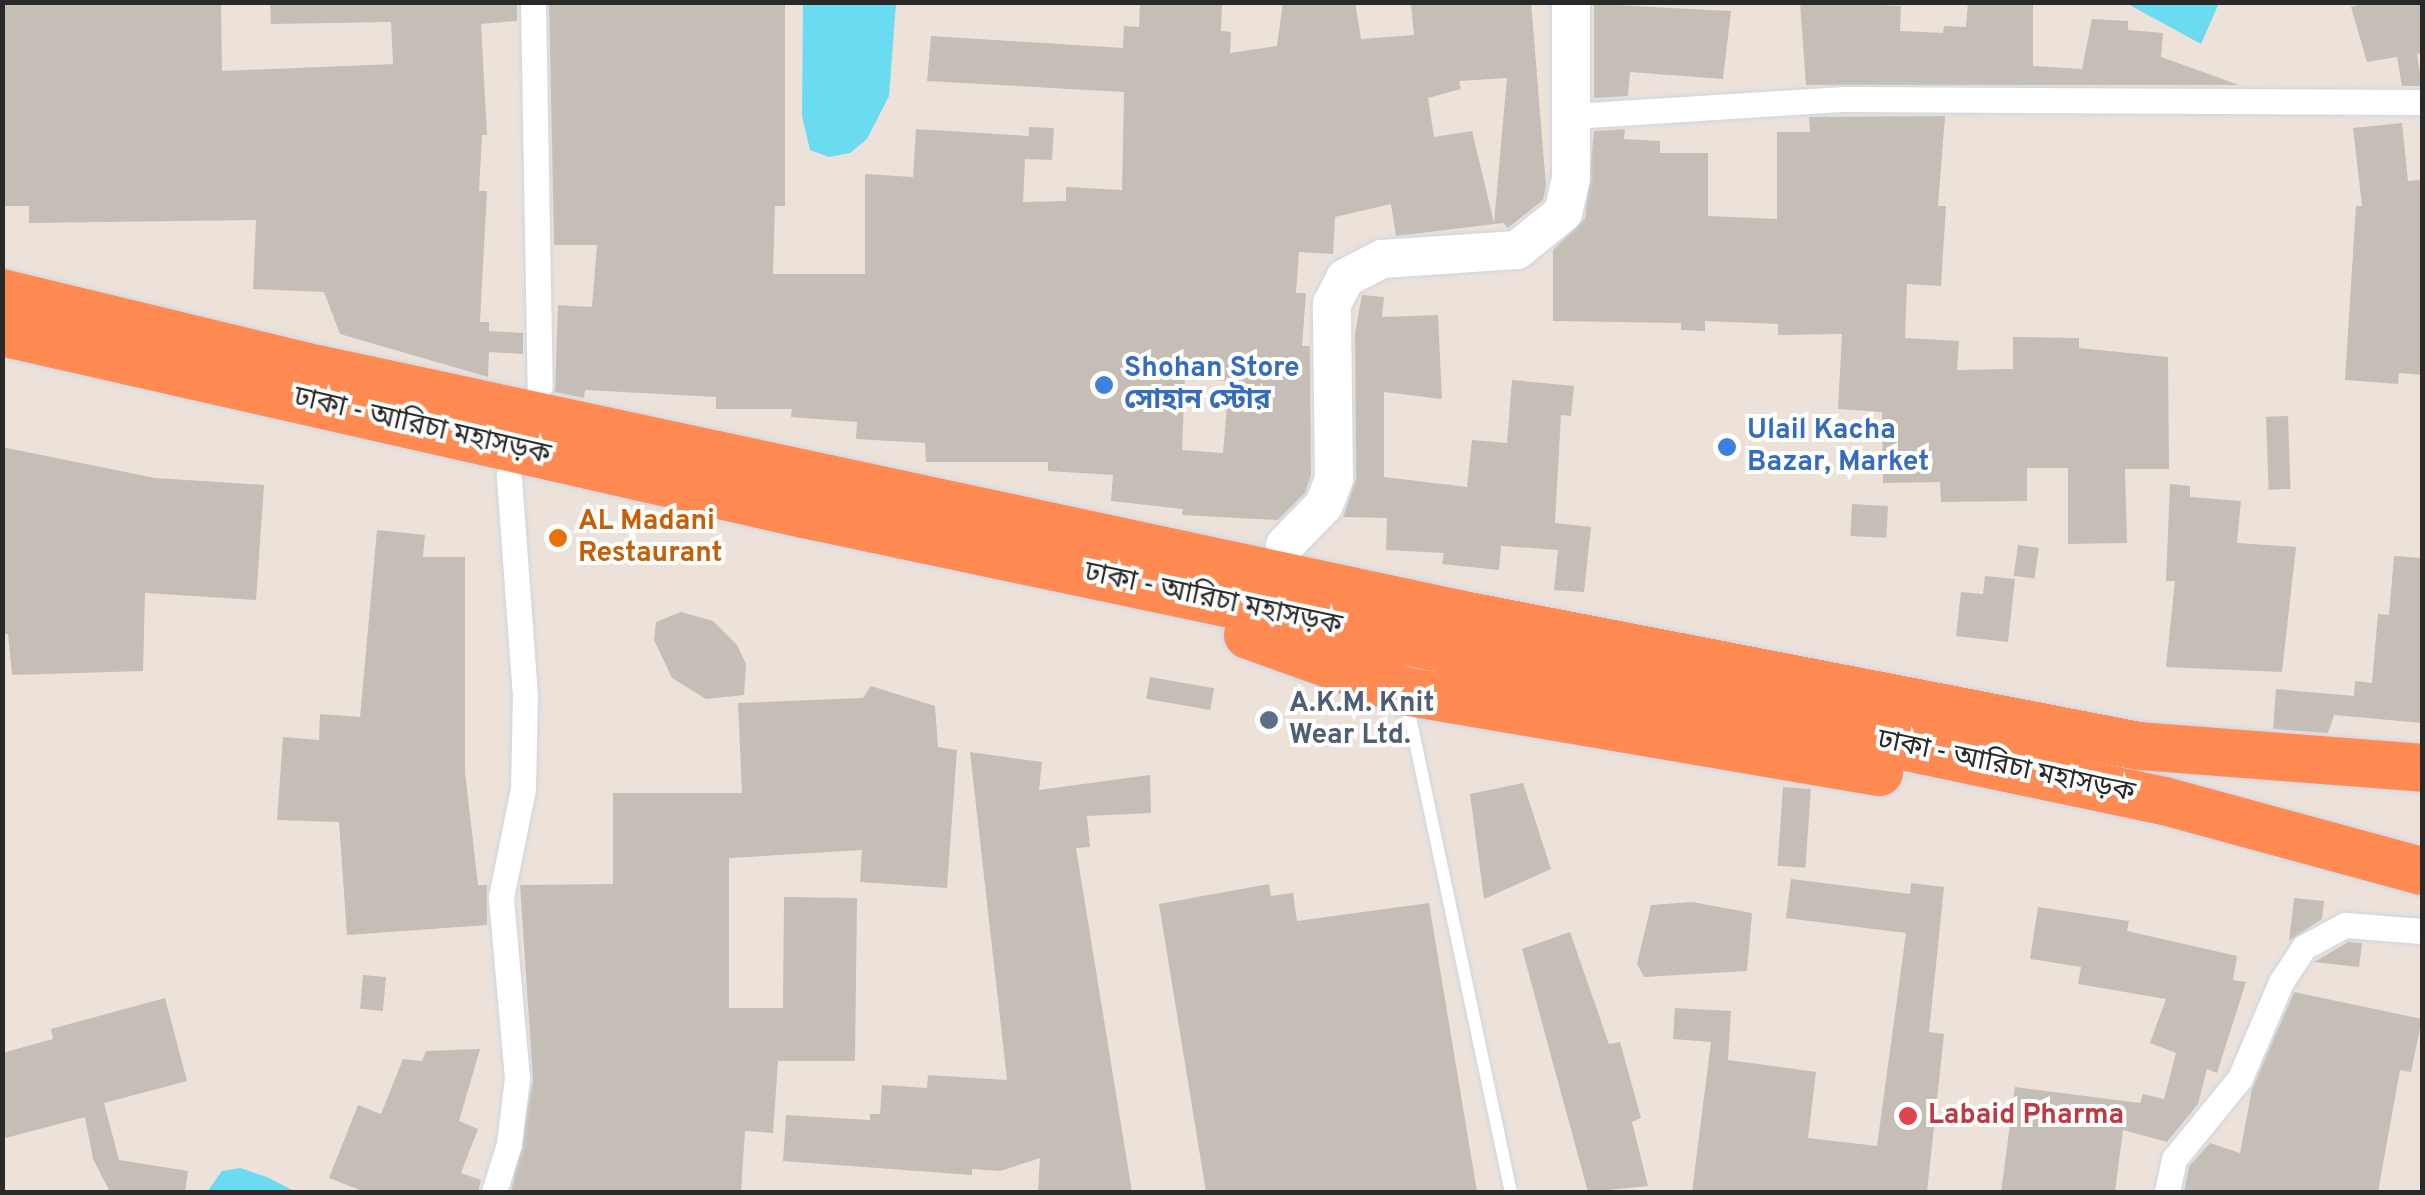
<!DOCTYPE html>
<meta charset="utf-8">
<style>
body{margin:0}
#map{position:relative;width:2425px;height:1195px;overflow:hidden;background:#ece2da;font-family:Overpass,"Noto Sans Bengali",sans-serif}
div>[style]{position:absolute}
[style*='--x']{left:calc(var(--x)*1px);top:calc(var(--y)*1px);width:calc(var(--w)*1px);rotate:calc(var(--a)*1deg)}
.water>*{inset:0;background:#6adbf1}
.building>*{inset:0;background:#c4beb6;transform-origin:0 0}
.roads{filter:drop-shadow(0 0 2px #cfd5e2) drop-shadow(0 0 2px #cfd5e2)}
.lane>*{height:12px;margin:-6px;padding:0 6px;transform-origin:6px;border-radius:6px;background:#fff}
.street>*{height:25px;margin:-12.5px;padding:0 12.5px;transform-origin:12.5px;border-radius:12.5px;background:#fff}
.secondary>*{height:38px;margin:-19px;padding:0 19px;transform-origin:19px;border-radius:19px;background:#fff}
.highway>*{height:48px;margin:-24px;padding:0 24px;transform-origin:24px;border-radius:24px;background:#ff8b52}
.dots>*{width:28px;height:28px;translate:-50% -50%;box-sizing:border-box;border:5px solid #fff;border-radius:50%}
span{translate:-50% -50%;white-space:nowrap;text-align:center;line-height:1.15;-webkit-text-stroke:8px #fff;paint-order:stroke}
.shop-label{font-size:28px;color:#366cbe;font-weight:700}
.left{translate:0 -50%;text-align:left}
.street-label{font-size:28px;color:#292929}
.food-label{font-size:28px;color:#c56008;font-weight:700}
.service-label{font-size:28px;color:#4e5e75;font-weight:700}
.health-label{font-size:28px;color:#be3a42;font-weight:700}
.frame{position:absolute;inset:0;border:5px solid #292929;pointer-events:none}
</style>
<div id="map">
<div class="water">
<div style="clip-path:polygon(803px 3px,896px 3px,889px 96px,867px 139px,850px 153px,829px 157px,810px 150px,802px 116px)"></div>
<div style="clip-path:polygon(2126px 3px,2219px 2px,2219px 3px,2201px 44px)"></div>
<div style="clip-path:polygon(240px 1168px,267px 1177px,296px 1192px,207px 1192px,222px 1171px)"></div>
</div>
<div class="building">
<div style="clip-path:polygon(2px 2px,221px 2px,222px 71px,393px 64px,391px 22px,271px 24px,270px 2px,517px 2px,517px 21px,481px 24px,487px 135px,482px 135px,479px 191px,487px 191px,480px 322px,489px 322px,489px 331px,523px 333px,523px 354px,489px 352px,488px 377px,340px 334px,324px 292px,253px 289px,256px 220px,29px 223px,29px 206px,2px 206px)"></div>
<div style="clip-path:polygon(evenodd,549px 2px,785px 2px,785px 206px,775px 206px,773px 274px,865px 274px,865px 174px,913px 177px,916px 129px,1029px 136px,1029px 127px,1054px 128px,1052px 160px,1025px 159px,1023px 202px,1066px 201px,1066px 187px,1122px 190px,1124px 92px,927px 81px,931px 36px,1123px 48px,1124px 26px,1139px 27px,1140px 2px,1222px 2px,1221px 31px,1231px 32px,1230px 53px,1277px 46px,1283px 2px,1355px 2px,1361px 39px,1414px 35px,1411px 5px,1531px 2px,1546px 186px,1543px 200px,1508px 228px,1503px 223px,1396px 236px,1391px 204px,1335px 217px,1333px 254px,1299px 252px,1296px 293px,1306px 293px,1302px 346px,1310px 346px,1311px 475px,1305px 493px,1278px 520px,1182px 515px,1183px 509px,1111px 501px,1113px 475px,1048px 471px,1048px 462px,926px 462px,925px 443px,856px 439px,857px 422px,791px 417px,792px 409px,716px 409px,716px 397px,585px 390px,584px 398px,555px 392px,558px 305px,592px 307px,597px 245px,554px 245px,549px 2px,1507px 78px,1502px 133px,1494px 223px,1472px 131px,1434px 137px,1428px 98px,1461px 89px,1459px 81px,1507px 78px,549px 2px,1185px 378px,1229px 381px,1223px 453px,1182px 450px,1185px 378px)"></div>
<div style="clip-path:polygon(1800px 2px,1901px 6px,1900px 31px,1943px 33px,1944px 26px,1966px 27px,1968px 2px,2033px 2px,2033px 66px,2082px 69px,2092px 19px,2128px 21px,2128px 30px,2163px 33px,2161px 57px,2239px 85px,1806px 85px)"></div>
<div style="clip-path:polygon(2371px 2px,2422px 2px,2422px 53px,2417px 54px,2422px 86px,2402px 86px,2397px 57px,2367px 62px,2351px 7px)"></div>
<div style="clip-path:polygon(1594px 4px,1731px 11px,1723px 79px,1630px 72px,1628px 96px,1594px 98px)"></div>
<div style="clip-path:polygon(1945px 116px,1938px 206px,1946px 206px,1941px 286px,1907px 284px,1905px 338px,1959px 341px,1957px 370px,2013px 369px,2013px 337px,2079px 338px,2079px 348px,2168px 357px,2169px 469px,2125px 469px,2127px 543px,2068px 544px,2068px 468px,2027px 468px,2027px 501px,1941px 502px,1940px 482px,1883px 483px,1882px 412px,1838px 409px,1842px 334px,1778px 335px,1778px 324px,1705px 321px,1705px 331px,1681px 330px,1681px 323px,1553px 321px,1553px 250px,1585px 218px,1594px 131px,1625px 129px,1624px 139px,1660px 141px,1660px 153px,1708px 153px,1708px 216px,1777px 219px,1777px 132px,1810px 132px,1809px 117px)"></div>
<div style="clip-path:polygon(2402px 123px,2408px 181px,2422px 180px,2422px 375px,2399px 373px,2398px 384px,2345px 380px,2356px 206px,2362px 206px,2353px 128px)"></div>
<div style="clip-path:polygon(1362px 295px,1384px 297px,1382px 317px,1438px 315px,1442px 399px,1384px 392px,1384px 477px,1467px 487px,1472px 440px,1507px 443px,1512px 380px,1574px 386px,1571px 416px,1561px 415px,1555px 523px,1591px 527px,1584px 592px,1554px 590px,1558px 550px,1501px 546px,1499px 570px,1442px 564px,1444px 553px,1386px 550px,1387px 518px,1343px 517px,1356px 479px,1355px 333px)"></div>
<div style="left:2288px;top:416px;width:73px;height:22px;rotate:88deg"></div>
<div style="clip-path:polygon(2px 447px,155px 478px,264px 485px,256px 600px,145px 593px,143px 671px,12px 675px,8px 634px,2px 635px)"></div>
<div style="clip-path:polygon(2170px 484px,2190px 486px,2190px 497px,2241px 501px,2237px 543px,2296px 547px,2282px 672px,2166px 667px,2175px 581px,2166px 581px)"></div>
<div style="left:1852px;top:504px;width:36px;height:32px;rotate:3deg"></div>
<div style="clip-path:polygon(377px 530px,425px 535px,423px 557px,465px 557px,465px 772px,478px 885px,487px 885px,487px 925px,347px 935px,339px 822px,277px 820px,283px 737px,319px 740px,320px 714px,360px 717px)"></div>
<div style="left:2018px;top:545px;width:21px;height:31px;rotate:8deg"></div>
<div style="clip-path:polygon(2394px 556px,2422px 558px,2422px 723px,2334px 715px,2328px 733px,2273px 729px,2276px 689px,2354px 696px,2355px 681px,2372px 683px,2378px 614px,2389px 615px)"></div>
<div style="clip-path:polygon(1985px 576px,2015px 579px,2008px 642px,1956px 636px,1961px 592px,1983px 594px)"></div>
<div style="clip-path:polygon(681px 612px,713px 621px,737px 645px,746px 664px,744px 695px,706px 699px,672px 678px,654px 640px,656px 622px)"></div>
<div style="left:1150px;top:677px;width:65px;height:22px;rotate:10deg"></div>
<div style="clip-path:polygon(871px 686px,935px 706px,938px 747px,957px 750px,947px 888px,860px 882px,862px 850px,729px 858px,729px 1008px,783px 1008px,784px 897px,857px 898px,855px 1061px,778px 1061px,773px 1133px,745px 1131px,741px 1192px,511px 1192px,533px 1080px,520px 885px,613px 884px,613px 793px,742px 793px,738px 703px,863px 698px)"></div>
<div style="clip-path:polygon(970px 752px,1042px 762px,1039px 790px,1150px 775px,1151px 813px,1087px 816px,1090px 847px,1076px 848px,1132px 1192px,1038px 1192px,1040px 1158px,1000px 1171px,972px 1169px,972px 1175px,783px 1161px,786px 1115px,870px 1120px,870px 1114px,880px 1114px,882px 1085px,927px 1088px,928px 1075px,1007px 1080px)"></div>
<div style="clip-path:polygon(1523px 783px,1551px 869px,1484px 899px,1470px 794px)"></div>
<div style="left:1783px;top:787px;width:28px;height:79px;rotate:4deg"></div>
<div style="clip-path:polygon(1791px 879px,1910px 894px,1911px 883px,1944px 887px,1929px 1032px,1944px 1034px,1927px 1192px,1692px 1192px,1711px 1042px,1673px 1039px,1675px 1008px,1731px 1011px,1728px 1060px,1816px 1072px,1808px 1138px,1877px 1146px,1906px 933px,1786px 918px)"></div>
<div style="clip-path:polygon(1269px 884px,1271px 896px,1293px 893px,1297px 921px,1429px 903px,1477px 1192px,1206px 1192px,1159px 904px)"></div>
<div style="clip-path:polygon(2294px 898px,2324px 901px,2322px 919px,2289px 941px)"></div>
<div style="clip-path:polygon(1692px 902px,1752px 913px,1747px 971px,1644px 977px,1637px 964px,1651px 905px)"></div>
<div style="clip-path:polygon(2038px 907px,2129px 921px,2127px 931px,2237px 956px,2233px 980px,2246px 982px,2217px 1073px,2207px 1069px,2198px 1104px,2167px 1142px,2123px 1130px,2115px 1192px,2001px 1192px,2015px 1087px,2140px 1103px,2143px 1094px,2164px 1099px,2176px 1053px,2150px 1043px,2166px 999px,2078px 984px,2081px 967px,2030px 959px)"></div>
<div style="clip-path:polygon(1570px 932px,1609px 1044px,1620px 1042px,1641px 1118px,1632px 1122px,1648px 1186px,1588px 1192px,1522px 949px)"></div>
<div style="clip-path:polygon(2348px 942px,2362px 943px,2359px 967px,2314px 962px)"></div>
<div style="left:363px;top:975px;width:23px;height:34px;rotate:5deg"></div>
<div style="clip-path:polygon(2294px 992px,2422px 1019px,2411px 1072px,2400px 1070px,2378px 1192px,2184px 1192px,2189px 1166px,2210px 1143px,2240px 1153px,2252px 1089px)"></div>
<div style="clip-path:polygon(165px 998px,187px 1081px,104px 1103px,119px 1160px,188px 1171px,185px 1192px,110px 1192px,93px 1159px,85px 1117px,2px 1139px,2px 1053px,53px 1039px,51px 1029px)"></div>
<div style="clip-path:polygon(480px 1049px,459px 1121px,478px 1129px,461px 1173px,481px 1180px,478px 1192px,365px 1192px,329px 1178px,358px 1105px,381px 1114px,403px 1059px,422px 1061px,426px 1051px)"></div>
</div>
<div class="roads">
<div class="lane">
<div style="--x:1407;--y:703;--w:500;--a:78"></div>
</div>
<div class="street">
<div style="--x:533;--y:2;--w:384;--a:89"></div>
<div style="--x:1572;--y:116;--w:273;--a:-3.6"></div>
<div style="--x:1844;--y:99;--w:578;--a:0.3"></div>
<div style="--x:494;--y:1192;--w:50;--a:-72.6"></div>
<div style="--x:509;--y:1144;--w:66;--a:-83.1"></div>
<div style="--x:517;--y:1078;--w:182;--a:-95.1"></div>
<div style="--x:501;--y:897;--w:110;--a:-78.5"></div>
<div style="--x:523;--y:789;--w:93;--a:-88.8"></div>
<div style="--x:525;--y:696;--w:221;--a:-94.2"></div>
<div style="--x:2167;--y:1192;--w:34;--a:-78"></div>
<div style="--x:2174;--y:1159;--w:104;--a:-50.8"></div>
<div style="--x:2240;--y:1078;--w:104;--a:-66.9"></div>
<div style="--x:2281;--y:982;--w:42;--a:-56.7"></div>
<div style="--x:2304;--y:947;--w:47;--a:-28.2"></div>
<div style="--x:2345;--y:925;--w:77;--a:4.5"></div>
</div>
<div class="secondary">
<div style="--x:1285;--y:545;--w:56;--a:-45.7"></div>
<div style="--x:1324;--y:505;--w:28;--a:-69"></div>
<div style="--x:1334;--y:479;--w:175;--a:-90.7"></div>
<div style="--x:1332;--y:304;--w:29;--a:-63"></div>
<div style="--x:1345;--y:278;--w:42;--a:-27.2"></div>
<div style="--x:1382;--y:259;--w:135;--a:-3.8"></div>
<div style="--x:1517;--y:250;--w:59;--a:-38.8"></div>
<div style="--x:1563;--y:213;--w:36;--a:-77"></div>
<div style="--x:1571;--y:178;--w:176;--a:-90"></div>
</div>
<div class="highway">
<div style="--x:2;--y:293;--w:324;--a:13.6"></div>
<div style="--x:317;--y:369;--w:1172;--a:12.12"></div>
<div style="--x:1463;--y:615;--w:689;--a:10.97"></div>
<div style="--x:2139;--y:746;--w:284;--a:4.4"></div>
<div style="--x:2;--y:332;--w:822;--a:12.79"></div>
<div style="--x:804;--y:514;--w:1390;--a:11.92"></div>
<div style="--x:2164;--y:801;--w:267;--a:15.2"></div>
<div style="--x:1248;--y:635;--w:166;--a:19.7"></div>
<div style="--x:1404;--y:691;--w:482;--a:9.7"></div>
</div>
</div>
<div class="dots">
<div style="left:1104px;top:385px;background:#3f7fe0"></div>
<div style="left:1727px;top:447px;background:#3f7fe0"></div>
<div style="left:558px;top:538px;background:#e8710a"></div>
<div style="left:1269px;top:720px;background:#5c6f8a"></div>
<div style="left:1908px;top:1116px;background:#e0444e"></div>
</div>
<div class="shop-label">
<span class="left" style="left:1124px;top:385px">Shohan Store<br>সোহান স্টোর</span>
<span class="left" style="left:1747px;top:447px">Ulail Kacha<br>Bazar, Market</span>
</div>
<div class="street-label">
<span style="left:422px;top:427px;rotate:13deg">ঢাকা - আরিচা মহাসড়ক</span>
<span style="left:1213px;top:600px;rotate:12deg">ঢাকা - আরিচা মহাসড়ক</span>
<span style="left:2006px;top:767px;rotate:12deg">ঢাকা - আরিচা মহাসড়ক</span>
</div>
<div class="food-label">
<span class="left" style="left:578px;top:538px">AL Madani<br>Restaurant</span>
</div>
<div class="service-label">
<span class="left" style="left:1289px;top:720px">A.K.M. Knit<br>Wear Ltd.</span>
</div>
<div class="health-label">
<span class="left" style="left:1928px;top:1116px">Labaid Pharma</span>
</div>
<div class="frame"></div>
</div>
